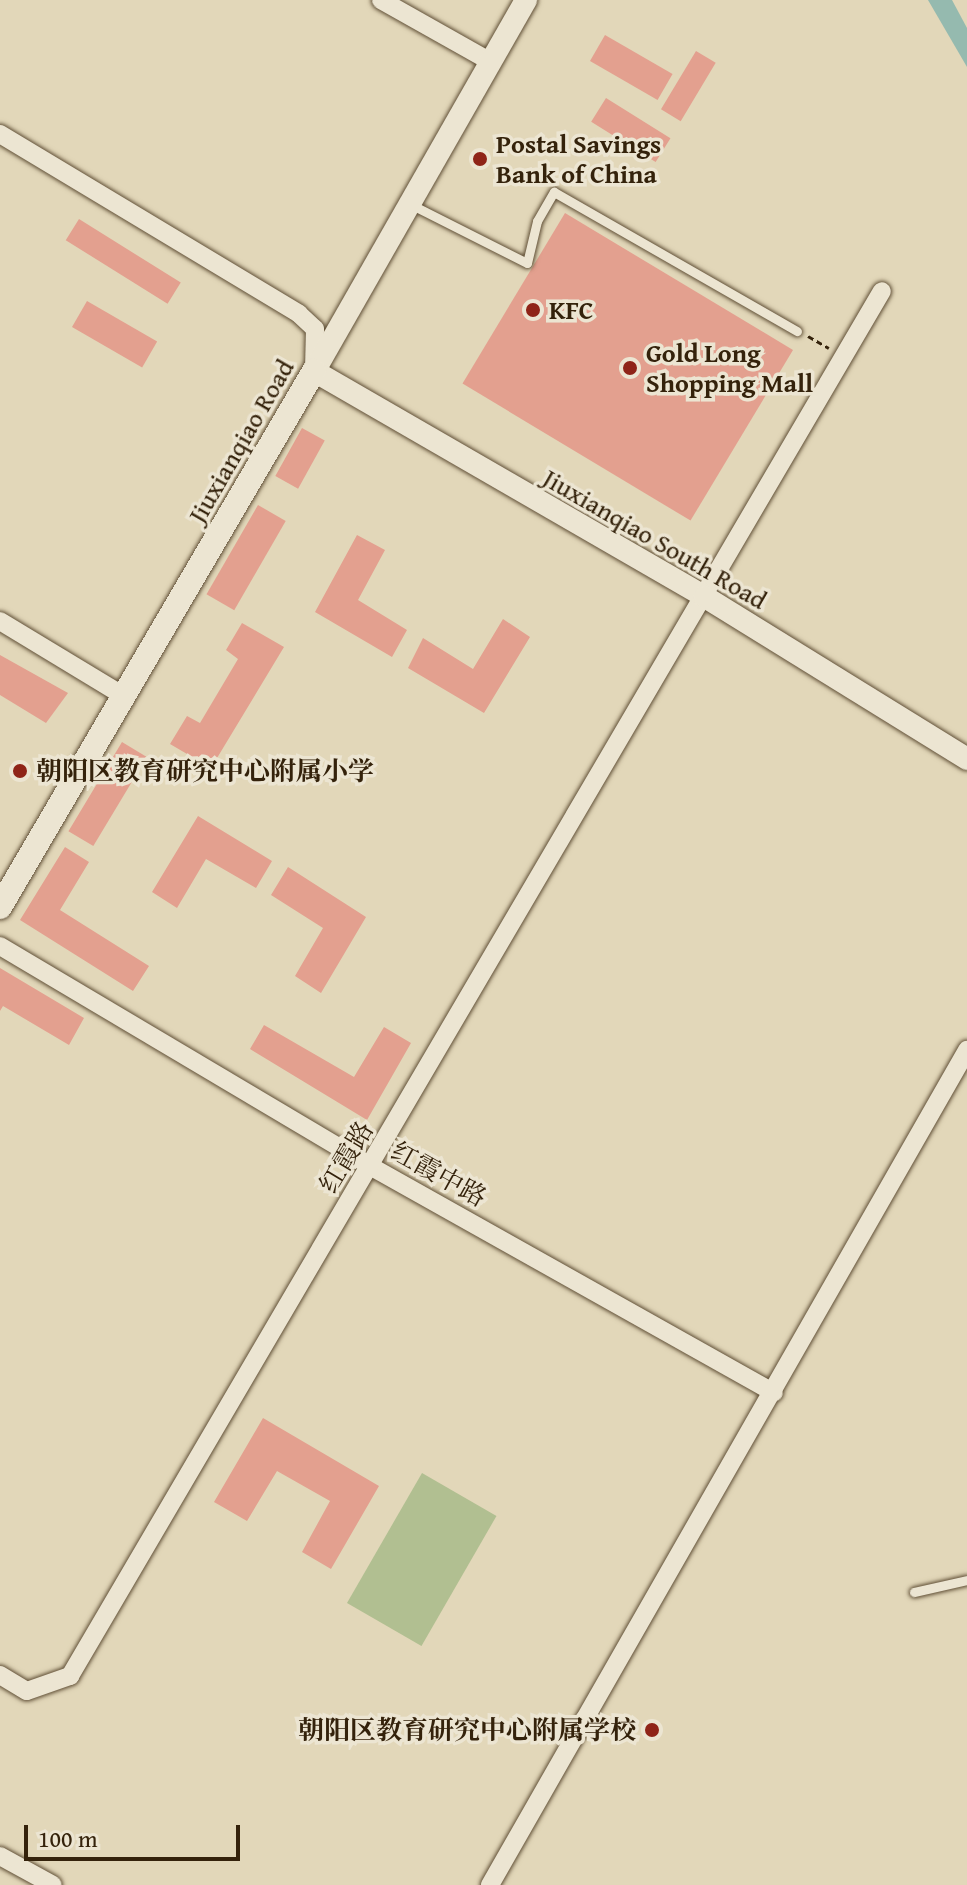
<!DOCTYPE html>
<meta charset="utf-8">
<style>
body{margin:0}
#map{position:relative;width:967px;height:1885px;overflow:hidden;background:#e2d7b9;font-family:"Gentium Book Plus","Noto Serif SC",serif}
div>[style]{position:absolute}
[style*='--x']{left:calc(var(--x)*1px);top:calc(var(--y)*1px);width:calc(var(--w)*1px);rotate:calc(var(--a)*1deg)}
.green>*{inset:0;background:#b1bf91;transform-origin:0 0}
.water>*{inset:0;background:#95baaf}
.building>*{inset:0;background:#e3a08f;transform-origin:0 0}
.path>*{height:3px;margin-top:-1.5px;transform-origin:0;background:repeating-linear-gradient(90deg,#34220b 0 6px,transparent 0 10px)}
.roads{filter:drop-shadow(0 0 2px #604f36) drop-shadow(0 0 2px #604f36)}
.service>*{height:9px;margin:-4.5px;padding:0 4.5px;transform-origin:4.5px;border-radius:4.5px;background:#ece5d2}
.minor>*{height:18px;margin:-9px;padding:0 9px;transform-origin:9px;border-radius:9px;background:#ece5d2}
.tertiary>*{height:22px;margin:-11px;padding:0 11px;transform-origin:11px;border-radius:11px;background:#ece5d2}
.secondary>*{height:24px;margin:-12px;padding:0 12px;transform-origin:12px;border-radius:12px;background:#ece5d2}
.dots>*{width:22px;height:22px;translate:-50% -50%;box-sizing:border-box;border:4px solid #ece5d2;border-radius:50%}
span{translate:-50% -50%;white-space:nowrap;text-align:center;line-height:1.15;-webkit-text-stroke:7px #ece5d2;paint-order:stroke}
.poi-label{font-size:26px;color:#34220b;font-weight:700}
.left{translate:0 -50%;text-align:left}
.right{translate:-100% -50%;text-align:right}
.street-label{font-size:26px;color:#34220b}
.scale{position:absolute;left:24px;top:1825px;width:216px;height:36px;box-sizing:border-box;border:4px solid #34220b;border-top:0;padding-left:10px;font-size:24px;line-height:28px;white-space:nowrap;color:#34220b;-webkit-text-stroke:6px #ece5d2;paint-order:stroke}
</style>
<div id="map">
<div class="green">
<div style="left:422px;top:1473px;width:86px;height:150px;rotate:30deg"></div>
</div>
<div class="water">
<div style="clip-path:polygon(928px 0,952px 0,967px 28px,967px 67px)"></div>
</div>
<div class="building">
<div style="left:605px;top:35px;width:78px;height:30px;rotate:30deg"></div>
<div style="left:696px;top:51px;width:23px;height:68px;rotate:31deg"></div>
<div style="left:606px;top:98px;width:76px;height:28px;rotate:32deg"></div>
<div style="left:565px;top:213px;width:266px;height:199px;rotate:31deg"></div>
<div style="left:79px;top:219px;width:120px;height:25px;rotate:32deg"></div>
<div style="left:87px;top:301px;width:81px;height:30px;rotate:30deg"></div>
<div style="left:302px;top:428px;width:26px;height:55px;rotate:29deg"></div>
<div style="left:258px;top:505px;width:32px;height:103px;rotate:30deg"></div>
<div style="clip-path:polygon(357px 535px,385px 550px,358px 600px,407px 630px,392px 657px,315px 612px)"></div>
<div style="clip-path:polygon(503px 619px,530px 637px,484px 713px,408px 668px,423px 638px,473px 669px)"></div>
<div style="clip-path:polygon(242px 623px,284px 647px,211px 768px,170px 744px,187px 716px,200px 723px,238px 659px,226px 650px)"></div>
<div style="clip-path:polygon(0 655px,68px 693px,46px 723px,0 695px)"></div>
<div style="left:122px;top:742px;width:29px;height:104px;rotate:31deg"></div>
<div style="clip-path:polygon(198px 816px,272px 861px,256px 888px,206px 859px,177px 908px,152px 892px)"></div>
<div style="clip-path:polygon(65px 847px,89px 862px,60px 910px,149px 966px,133px 991px,20px 920px)"></div>
<div style="clip-path:polygon(288px 867px,366px 917px,321px 993px,295px 976px,323px 928px,271px 895px)"></div>
<div style="clip-path:polygon(0 968px,84px 1018px,69px 1045px,3px 1006px,0 1011px)"></div>
<div style="clip-path:polygon(264px 1025px,354px 1077px,384px 1027px,411px 1043px,367px 1120px,250px 1049px)"></div>
<div style="clip-path:polygon(263px 1418px,379px 1486px,331px 1569px,302px 1552px,330px 1501px,277px 1471px,247px 1521px,214px 1502px)"></div>
</div>
<div class="path">
<div style="--x:808;--y:336;--w:24;--a:30"></div>
</div>
<div class="roads">
<div class="service">
<div style="--x:410;--y:204;--w:131;--a:26.8"></div>
<div style="--x:527;--y:263;--w:43;--a:-76.6"></div>
<div style="--x:537;--y:221;--w:34;--a:-60"></div>
<div style="--x:554;--y:192;--w:280;--a:29.8"></div>
<div style="--x:914;--y:1592;--w:54;--a:-12.8"></div>
</div>
<div class="minor">
<div style="--x:381;--y:0;--w:126;--a:29.4"></div>
<div style="--x:0;--y:134;--w:349;--a:31"></div>
<div style="--x:299;--y:314;--w:22;--a:43"></div>
<div style="--x:315;--y:329;--w:42;--a:91.4"></div>
<div style="--x:0;--y:621;--w:143;--a:31.2"></div>
<div style="--x:0;--y:946;--w:430;--a:30.7"></div>
<div style="--x:370;--y:1166;--w:463;--a:29.3"></div>
<div style="--x:0;--y:1675;--w:31;--a:31"></div>
<div style="--x:27;--y:1691;--w:46;--a:-19.2"></div>
<div style="--x:70;--y:1676;--w:1605;--a:-59.62"></div>
<div style="--x:0;--y:1856;--w:60;--a:28.7"></div>
<div style="--x:490;--y:1885;--w:962;--a:-60.26"></div>
</div>
<div class="tertiary">
<div style="--x:526;--y:0;--w:427;--a:119.7"></div>
<div style="--x:314;--y:371;--w:452;--a:30"></div>
<div style="--x:705;--y:597;--w:308;--a:31.7"></div>
</div>
<div class="secondary">
<div style="--x:0;--y:907;--w:621;--a:-59.64"></div>
</div>
</div>
<div class="dots">
<div style="left:480px;top:159px;background:#8f2418"></div>
<div style="left:533px;top:310px;background:#8f2418"></div>
<div style="left:630px;top:368px;background:#8f2418"></div>
<div style="left:20px;top:771px;background:#8f2418"></div>
<div style="left:652px;top:1730px;background:#8f2418"></div>
</div>
<div class="poi-label">
<span class="left" style="left:496px;top:159px">Postal Savings<br>Bank of China</span>
<span class="left" style="left:549px;top:310px">KFC</span>
<span class="left" style="left:646px;top:368px">Gold Long<br>Shopping Mall</span>
<span class="left" style="left:36px;top:771px">朝阳区教育研究中心附属小学</span>
<span class="right" style="left:636px;top:1730px">朝阳区教育研究中心附属学校</span>
</div>
<div class="street-label">
<span style="left:241px;top:441px;rotate:-60deg">Jiuxianqiao Road</span>
<span style="left:655px;top:539px;rotate:30deg">Jiuxianqiao South Road</span>
<span style="left:346px;top:1157px;rotate:-59deg">红霞路</span>
<span style="left:439px;top:1174px;rotate:29deg">红霞中路</span>
</div>
<div class="scale">100 m</div>
</div>
